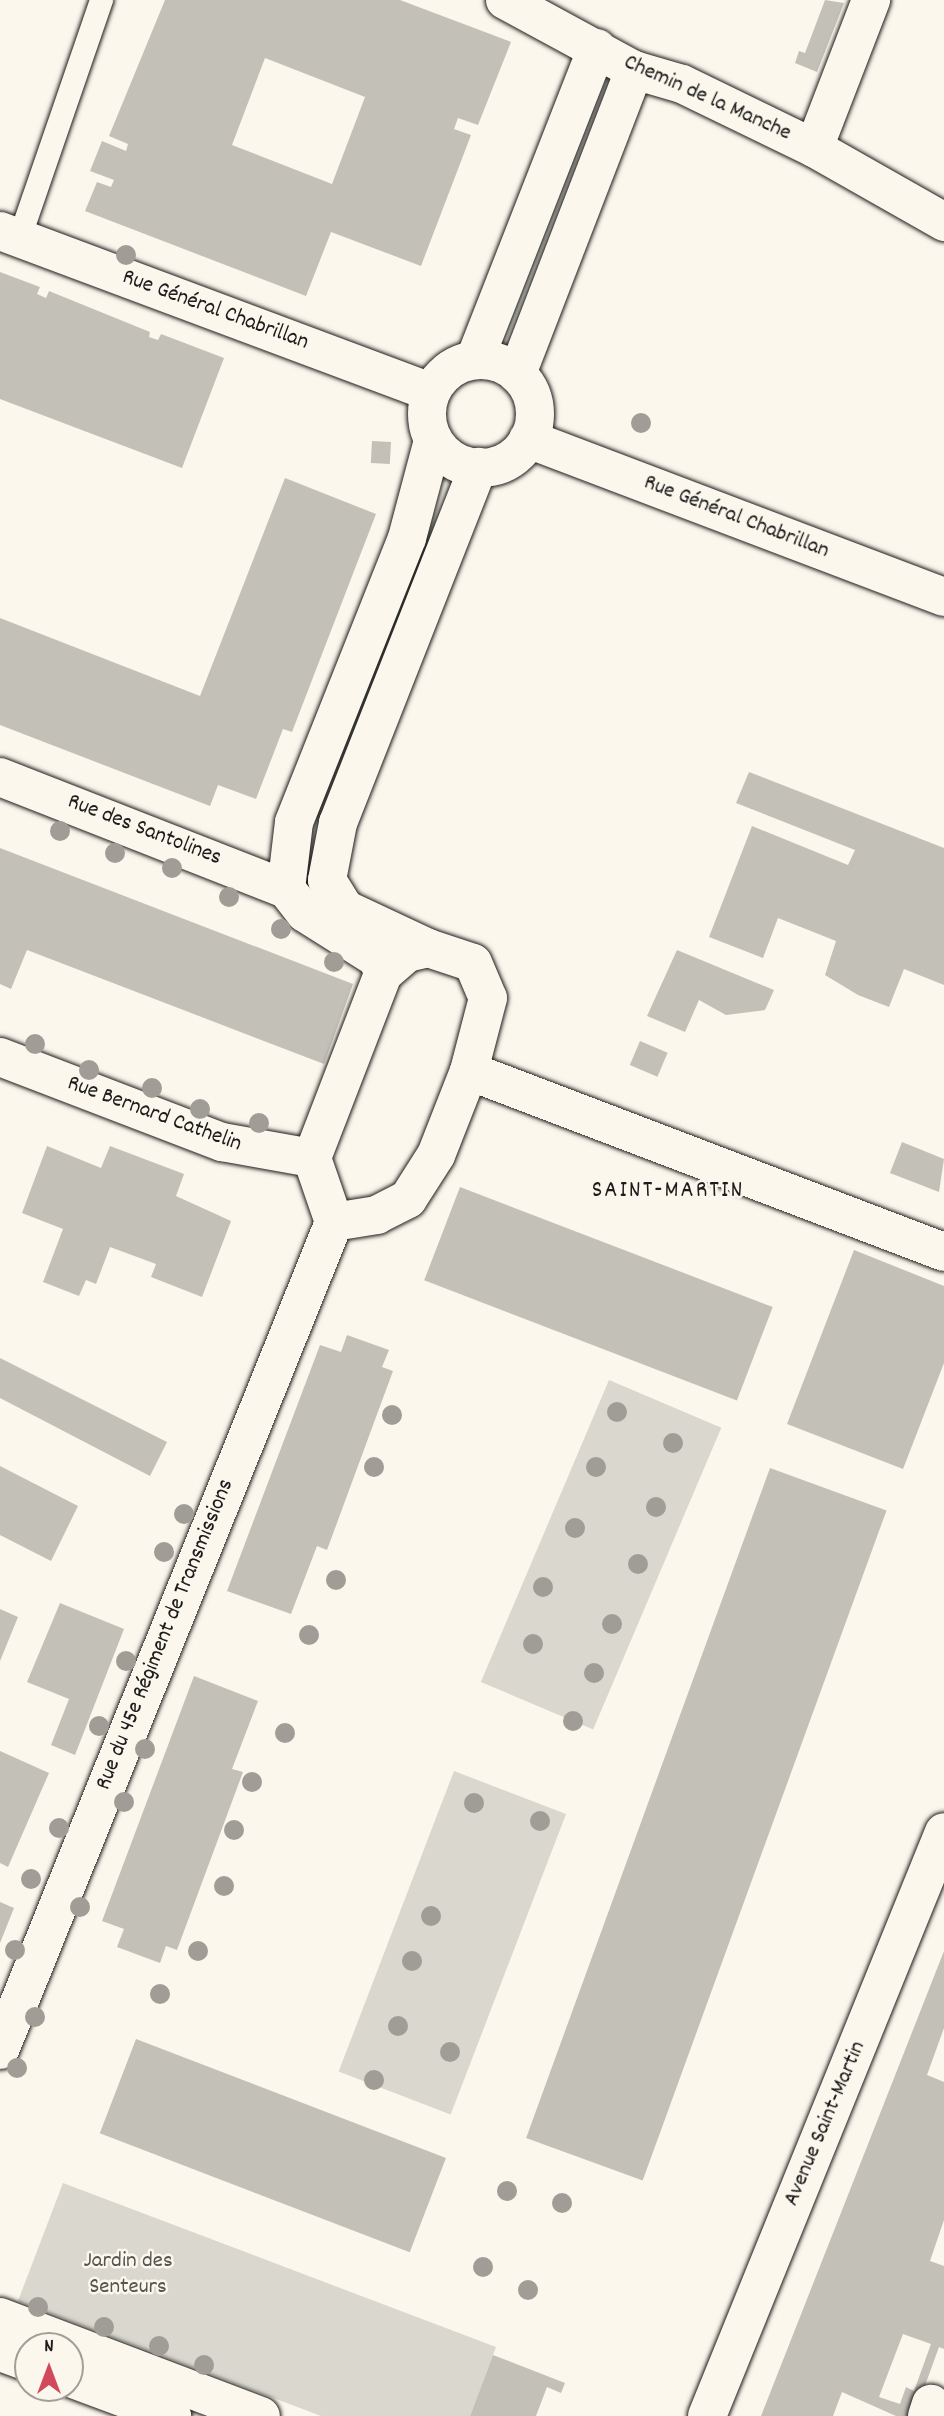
<!DOCTYPE html>
<meta charset="utf-8">
<style>
body{margin:0}
#map{position:relative;width:944px;height:2416px;overflow:hidden;background:#fbf7ec;font-family:Dekko,sans-serif}
div>[style]{position:absolute}
[style*='--x']{left:calc(var(--x)*1px);top:calc(var(--y)*1px);width:calc(var(--w)*1px);rotate:calc(var(--a)*1deg)}
.green>*{inset:0;background:#dad7ce;transform-origin:0 0}
.building>*{inset:0;background:#c3c0b8;transform-origin:0 0}
.roads{filter:drop-shadow(0 0 2px #1c1c1c) drop-shadow(0 0 2px #1c1c1c)}
.lane>*{height:23px;margin:-11.5px;padding:0 11.5px;transform-origin:11.5px;border-radius:11.5px;background:#fbf7ec}
.street>*{height:38px;margin:-19px;padding:0 19px;transform-origin:19px;border-radius:19px;background:#fbf7ec}
.street>.ring{margin:-19px;padding:0;box-sizing:content-box;background:none;border:38px solid #fbf7ec;border-radius:50%}
.secondary>*{height:38px;margin:-19px;padding:0 19px;transform-origin:19px;border-radius:19px;background:#fbf7ec}
.trees>*{width:20px;height:20px;margin:-10px;border-radius:50%;background:#a09d97}
span{translate:-50% -50%;white-space:nowrap;text-align:center;line-height:1.15;-webkit-text-stroke:5px #fbf7ec;paint-order:stroke}
.street-label{font-size:23px;color:#1c1c1c}
.park-label{font-size:23px;color:#555451}
.neighbourhood-label{font-size:24px;color:#1c1c1c;letter-spacing:2px}
.north{position:absolute;left:14px;top:2332px;width:70px;height:70px;box-sizing:border-box;background:#fbf7ec;border:2px solid #a29f99;border-radius:50%;rotate:0deg;font-size:19px;font-weight:700;line-height:28px;text-align:center;color:#1c1c1c}
.north::after{content:'';display:block;margin:auto;width:24px;height:32px;background:#d1495b;clip-path:polygon(50% 0,100% 100%,50% 72%,0 100%)}
</style>
<div id="map">
<div class="green">
<div style="left:609px;top:1380px;width:122px;height:328px;rotate:23deg"></div>
<div style="left:454px;top:1771px;width:120px;height:322px;rotate:21deg"></div>
<div style="clip-path:polygon(63px 2183px,496px 2347px,470px 2416px,321px 2416px,18px 2301px)"></div>
</div>
<div class="building">
<div style="clip-path:polygon(evenodd,165px 0,400px 0,511px 42px,478px 125px,458px 118px,454px 129px,471px 135px,421px 266px,331px 232px,306px 296px,85px 211px,97px 182px,111px 187px,114px 180px,90px 171px,102px 141px,126px 151px,128px 144px,109px 136px,165px 0,265px 58px,365px 97px,332px 184px,232px 145px,265px 58px)"></div>
<div style="clip-path:polygon(825px 0,844px 3px,817px 72px,795px 63px,799px 51px,805px 53px)"></div>
<div style="clip-path:polygon(0 272px,40px 287px,37px 294px,46px 298px,49px 291px,150px 332px,149px 337px,158px 340px,161px 334px,224px 358px,182px 468px,0 399px)"></div>
<div style="left:372px;top:441px;width:19px;height:22px;rotate:3deg"></div>
<div style="clip-path:polygon(285px 478px,376px 514px,292px 732px,283px 729px,256px 799px,218px 785px,210px 806px,0 725px,0 618px,200px 696px)"></div>
<div style="clip-path:polygon(749px 772px,944px 848px,944px 985px,904px 969px,889px 1007px,858px 995px,825px 975px,836px 941px,778px 918px,763px 958px,709px 937px,752px 826px,848px 865px,855px 850px,736px 803px)"></div>
<div style="clip-path:polygon(0 848px,353px 984px,324px 1064px,27px 950px,11px 989px,0 984px)"></div>
<div style="clip-path:polygon(677px 950px,774px 990px,765px 1010px,726px 1015px,699px 1000px,685px 1032px,647px 1016px)"></div>
<div style="left:640px;top:1041px;width:30px;height:26px;rotate:23deg"></div>
<div style="clip-path:polygon(902px 1142px,944px 1159px,939px 1192px,890px 1173px)"></div>
<div style="clip-path:polygon(47px 1146px,101px 1168px,110px 1146px,184px 1174px,176px 1196px,231px 1221px,202px 1297px,151px 1277px,156px 1264px,110px 1247px,96px 1284px,86px 1280px,79px 1296px,43px 1282px,63px 1229px,22px 1213px)"></div>
<div style="left:460px;top:1187px;width:335px;height:100px;rotate:21deg"></div>
<div style="clip-path:polygon(854px 1250px,944px 1286px,944px 1363px,903px 1469px,787px 1424px)"></div>
<div style="clip-path:polygon(347px 1335px,389px 1350px,382px 1367px,393px 1371px,327px 1550px,317px 1546px,291px 1614px,227px 1591px,320px 1345px,341px 1352px)"></div>
<div style="clip-path:polygon(0 1358px,167px 1442px,150px 1476px,0 1398px)"></div>
<div style="clip-path:polygon(0 1466px,78px 1506px,51px 1561px,0 1535px)"></div>
<div style="left:770px;top:1468px;width:124px;height:713px;rotate:20deg"></div>
<div style="clip-path:polygon(60px 1603px,124px 1629px,75px 1755px,51px 1745px,69px 1699px,27px 1682px)"></div>
<div style="clip-path:polygon(0 1609px,18px 1617px,0 1661px)"></div>
<div style="clip-path:polygon(194px 1676px,258px 1701px,232px 1769px,243px 1772px,177px 1950px,166px 1946px,160px 1963px,117px 1947px,124px 1929px,102px 1921px)"></div>
<div style="clip-path:polygon(0 1751px,49px 1773px,8px 1867px,0 1863px)"></div>
<div style="clip-path:polygon(0 1902px,14px 1908px,0 1943px)"></div>
<div style="clip-path:polygon(evenodd,944px 1951px,944px 2028px,927px 2075px,944px 2082px,944px 2220px,930px 2261px,944px 2266px,944px 2349px,939px 2347px,914px 2416px,896px 2416px,842px 2392px,833px 2416px,761px 2416px,944px 1951px,903px 2334px,931px 2344px,914px 2391px,906px 2387px,900px 2404px,879px 2397px,903px 2334px)"></div>
<div style="left:136px;top:2039px;width:332px;height:101px;rotate:21deg"></div>
<div style="clip-path:polygon(493px 2355px,565px 2383px,561px 2393px,547px 2387px,536px 2416px,470px 2416px)"></div>
</div>
<div class="roads">
<div class="lane">
<div style="--x:19;--y:238;--w:252;--a:-71"></div>
</div>
<div class="street">
<div style="--x:505;--y:0;--w:147;--a:28.5"></div>
<div style="--x:634;--y:70;--w:50;--a:16.3"></div>
<div style="--x:682;--y:84;--w:147;--a:25.9"></div>
<div style="--x:814;--y:148;--w:150;--a:29.6"></div>
<div style="--x:814;--y:148;--w:159;--a:-68.9"></div>
<div style="--x:0;--y:231;--w:460;--a:20.5"></div>
<div style="--x:475;--y:359;--w:334;--a:-68.6"></div>
<div class="ring" style="left:427px;top:360px;width:70px;height:70px"></div>
<div style="--x:517;--y:374;--w:326;--a:-68.9"></div>
<div style="--x:528;--y:439;--w:445;--a:20.8"></div>
<div style="--x:0;--y:777;--w:307;--a:21.4"></div>
<div style="--x:428;--y:948;--w:47;--a:18.4"></div>
<div style="--x:473;--y:963;--w:38;--a:67"></div>
<div style="--x:488;--y:998;--w:75;--a:104.6"></div>
<div style="--x:469;--y:1071;--w:90;--a:111.4"></div>
<div style="--x:436;--y:1155;--w:52;--a:122.5"></div>
<div style="--x:408;--y:1199;--w:35;--a:153"></div>
<div style="--x:377;--y:1215;--w:44;--a:170.8"></div>
<div style="--x:334;--y:1222;--w:68;--a:-109"></div>
<div style="--x:312;--y:1158;--w:197;--a:-68.9"></div>
<div style="--x:383;--y:974;--w:32;--a:-41"></div>
<div style="--x:407;--y:953;--w:22;--a:-13"></div>
<div style="--x:428;--y:948;--w:92;--a:-154.8"></div>
<div style="--x:345;--y:909;--w:34;--a:-122"></div>
<div style="--x:327;--y:880;--w:58;--a:-79.1"></div>
<div style="--x:338;--y:823;--w:383;--a:-68.5"></div>
<div style="--x:383;--y:974;--w:16;--a:-108"></div>
<div style="--x:378;--y:959;--w:86;--a:-147.8"></div>
<div style="--x:305;--y:913;--w:31;--a:-128"></div>
<div style="--x:286;--y:889;--w:67;--a:-83.2"></div>
<div style="--x:294;--y:822;--w:306;--a:-68.3"></div>
<div style="--x:407;--y:538;--w:101;--a:-75.1"></div>
<div style="--x:0;--y:1057;--w:238;--a:21"></div>
<div style="--x:222;--y:1142;--w:91;--a:10.1"></div>
<div style="--x:469;--y:1071;--w:508;--a:20.86"></div>
<div style="--x:0;--y:2050;--w:893;--a:-68.03"></div>
<div style="--x:927;--y:2416;--w:13;--a:-72"></div>
</div>
<div class="secondary">
<div style="--x:0;--y:2317;--w:279;--a:20.8"></div>
<div style="--x:0;--y:2352;--w:30;--a:20"></div>
<div style="--x:70;--y:2378;--w:109;--a:20.4"></div>
<div style="--x:707;--y:2416;--w:630;--a:-67.91"></div>
</div>
</div>
<div class="trees">
<div style="left:126px;top:255px"></div>
<div style="left:641px;top:423px"></div>
<div style="left:60px;top:831px"></div>
<div style="left:115px;top:853px"></div>
<div style="left:172px;top:868px"></div>
<div style="left:229px;top:897px"></div>
<div style="left:281px;top:929px"></div>
<div style="left:334px;top:962px"></div>
<div style="left:35px;top:1044px"></div>
<div style="left:89px;top:1070px"></div>
<div style="left:152px;top:1088px"></div>
<div style="left:200px;top:1109px"></div>
<div style="left:259px;top:1123px"></div>
<div style="left:617px;top:1412px"></div>
<div style="left:392px;top:1415px"></div>
<div style="left:673px;top:1443px"></div>
<div style="left:374px;top:1467px"></div>
<div style="left:596px;top:1467px"></div>
<div style="left:656px;top:1507px"></div>
<div style="left:184px;top:1514px"></div>
<div style="left:575px;top:1528px"></div>
<div style="left:164px;top:1552px"></div>
<div style="left:638px;top:1564px"></div>
<div style="left:336px;top:1580px"></div>
<div style="left:543px;top:1587px"></div>
<div style="left:612px;top:1624px"></div>
<div style="left:309px;top:1635px"></div>
<div style="left:533px;top:1644px"></div>
<div style="left:126px;top:1661px"></div>
<div style="left:594px;top:1673px"></div>
<div style="left:573px;top:1721px"></div>
<div style="left:99px;top:1726px"></div>
<div style="left:285px;top:1733px"></div>
<div style="left:145px;top:1749px"></div>
<div style="left:252px;top:1782px"></div>
<div style="left:124px;top:1802px"></div>
<div style="left:474px;top:1803px"></div>
<div style="left:540px;top:1821px"></div>
<div style="left:59px;top:1828px"></div>
<div style="left:234px;top:1830px"></div>
<div style="left:31px;top:1879px"></div>
<div style="left:224px;top:1886px"></div>
<div style="left:80px;top:1907px"></div>
<div style="left:431px;top:1916px"></div>
<div style="left:15px;top:1950px"></div>
<div style="left:198px;top:1951px"></div>
<div style="left:412px;top:1961px"></div>
<div style="left:160px;top:1994px"></div>
<div style="left:35px;top:2017px"></div>
<div style="left:398px;top:2026px"></div>
<div style="left:450px;top:2052px"></div>
<div style="left:17px;top:2068px"></div>
<div style="left:374px;top:2080px"></div>
<div style="left:507px;top:2191px"></div>
<div style="left:562px;top:2203px"></div>
<div style="left:483px;top:2267px"></div>
<div style="left:528px;top:2290px"></div>
<div style="left:38px;top:2307px"></div>
<div style="left:104px;top:2327px"></div>
<div style="left:159px;top:2346px"></div>
<div style="left:204px;top:2365px"></div>
</div>
<div class="street-label">
<span style="left:707px;top:99px;rotate:24deg">Chemin de la Manche</span>
<span style="left:215px;top:311px;rotate:20deg">Rue Général Chabrillan</span>
<span style="left:736px;top:518px;rotate:21deg">Rue Général Chabrillan</span>
<span style="left:144px;top:831px;rotate:21deg">Rue des Santolines</span>
<span style="left:154px;top:1115px;rotate:20deg">Rue Bernard Cathelin</span>
<span style="left:166px;top:1635px;rotate:-68deg">Rue du 45e Régiment de Transmissions</span>
<span style="left:826px;top:2124px;rotate:-67deg">Avenue Saint-Martin</span>
</div>
<div class="park-label">
<span style="left:128px;top:2275px">Jardin des<br>Senteurs</span>
</div>
<div class="neighbourhood-label">
<span style="left:668px;top:1192px">SAINT-MARTIN</span>
</div>
<div class="north">N</div>
</div>
